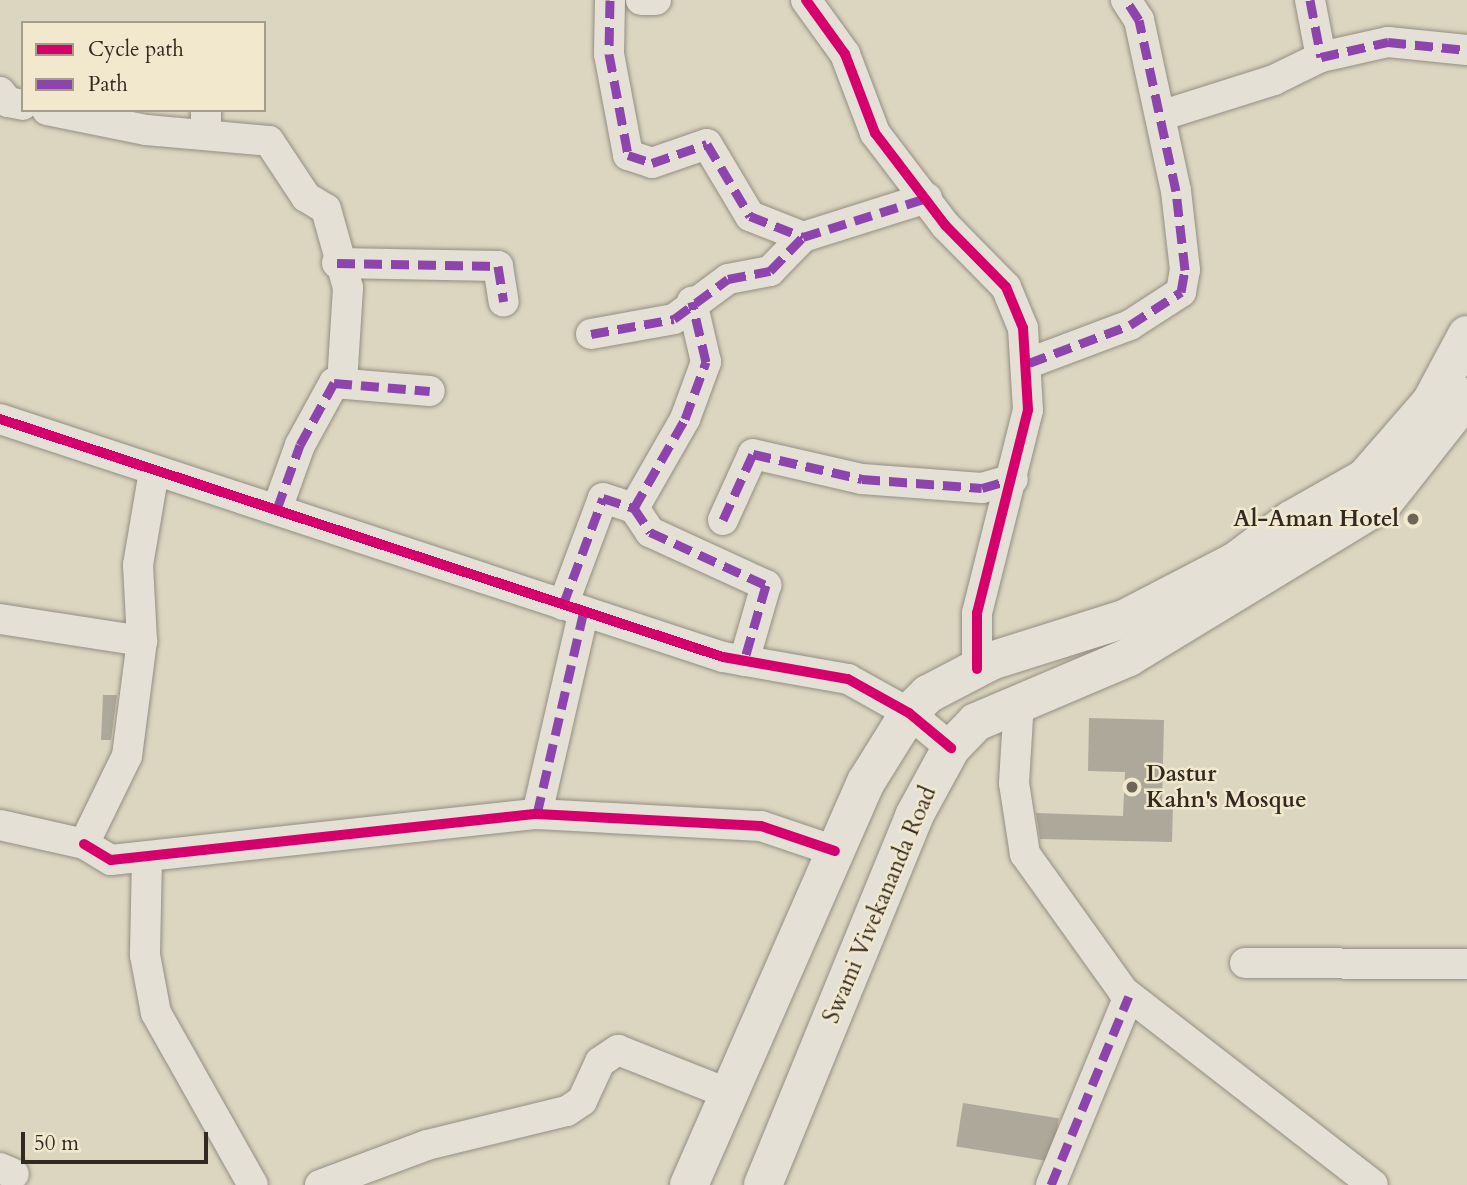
<!DOCTYPE html>
<style>
body{margin:0}
#map{position:relative;width:1467px;height:1185px;overflow:hidden;background:#dcd6c0;font-family:Cardo,serif}
div>[style]{position:absolute}
[style*='--x']{left:calc(var(--x)*1px);top:calc(var(--y)*1px);width:calc(var(--w)*1px);rotate:calc(var(--a)*1deg)}
.building>*{inset:0;background:#ada899;transform-origin:0 0}
.roads{filter:drop-shadow(0 0 2px #938e82) drop-shadow(0 0 2px #938e82)}
.street>*{height:30px;margin:-15px;padding:0 15px;transform-origin:15px;border-radius:15px;background:#e4e0d5}
.secondary>*{height:38px;margin:-19px;padding:0 19px;transform-origin:19px;border-radius:19px;background:#e4e0d5}
.quiet>*{height:9px;margin-top:-4.5px;transform-origin:0;background:repeating-linear-gradient(90deg,#8e44ad 0 18px,transparent 0 27px)}
.cycleway>*{height:10px;margin:-5px;padding:0 5px;transform-origin:5px;border-radius:5px;background:#d6006c}
.dots>*{width:19px;height:19px;translate:-50% -50%;box-sizing:border-box;border:4px solid #f1e8ce;border-radius:50%}
span{translate:-50% -50%;white-space:nowrap;text-align:center;line-height:1.15;-webkit-text-stroke:5px #f1e8ce;paint-order:stroke}
.poi-label{font-size:23px;color:#342921;font-weight:700}
.right{translate:-100% -50%;text-align:right}
.left{translate:0 -50%;text-align:left}
.street-label{font-size:23px;color:#342921}
.legend{position:absolute;left:21px;top:21px;width:245px;height:91px;box-sizing:border-box;background:#f1e8ce;border:2px solid #a59c89;margin:0;padding:9px 12px;list-style:none;font-size:21px;color:#342921}
.legend li{display:flex;align-items:center;gap:14px;height:35px}
.legend b{width:35px;border:2px solid #a59c89}
.scale{position:absolute;left:21px;top:1132px;width:187px;height:32px;box-sizing:border-box;border:4px solid #342921;border-top:0;padding-left:9px;font-size:21px;line-height:24px;white-space:nowrap;color:#342921;-webkit-text-stroke:5px #f1e8ce;paint-order:stroke}
</style>
<div id="map">
<div class="building">
<div style="clip-path:polygon(103px 695px,117px 695px,111px 740px,101px 740px)"></div>
<div style="clip-path:polygon(1089px 718px,1164px 720px,1162px 803px,1173px 803px,1172px 842px,1040px 839px,1036px 813px,1123px 816px,1125px 772px,1088px 771px)"></div>
<div style="left:963px;top:1103px;width:97px;height:44px;rotate:9deg"></div>
</div>
<div class="roads">
<div class="street">
<div style="--x:610;--y:0;--w:54;--a:91.1"></div>
<div style="--x:609;--y:54;--w:103;--a:79.3"></div>
<div style="--x:628;--y:155;--w:25;--a:18"></div>
<div style="--x:652;--y:163;--w:58;--a:-19.1"></div>
<div style="--x:707;--y:144;--w:84;--a:59.2"></div>
<div style="--x:750;--y:216;--w:57;--a:21.6"></div>
<div style="--x:641;--y:0;--w:15;--a:0"></div>
<div style="--x:806;--y:0;--w:67;--a:54.2"></div>
<div style="--x:845;--y:54;--w:85;--a:69.2"></div>
<div style="--x:875;--y:133;--w:116;--a:52.7"></div>
<div style="--x:945;--y:225;--w:87;--a:45.5"></div>
<div style="--x:1006;--y:287;--w:44;--a:67.5"></div>
<div style="--x:1023;--y:328;--w:82;--a:86.5"></div>
<div style="--x:1028;--y:410;--w:209;--a:104.1"></div>
<div style="--x:977;--y:613;--w:56;--a:90"></div>
<div style="--x:1310;--y:0;--w:58;--a:79.1"></div>
<div style="--x:1321;--y:57;--w:69;--a:-12.6"></div>
<div style="--x:1388;--y:42;--w:79;--a:5.8"></div>
<div style="--x:0;--y:92;--w:13;--a:51"></div>
<div style="--x:8;--y:102;--w:15;--a:11"></div>
<div style="--x:47;--y:110;--w:101;--a:11.4"></div>
<div style="--x:146;--y:130;--w:123;--a:5.1"></div>
<div style="--x:269;--y:141;--w:67;--a:56.5"></div>
<div style="--x:306;--y:197;--w:23;--a:31"></div>
<div style="--x:326;--y:209;--w:82;--a:74.4"></div>
<div style="--x:348;--y:288;--w:79;--a:93.6"></div>
<div style="--x:1160;--y:116;--w:120;--a:-17.5"></div>
<div style="--x:1274;--y:80;--w:52;--a:-26.1"></div>
<div style="--x:206;--y:135;--w:25;--a:-90"></div>
<div style="--x:337;--y:263;--w:161;--a:1.1"></div>
<div style="--x:498;--y:266;--w:36;--a:81"></div>
<div style="--x:591;--y:334;--w:84;--a:-10.2"></div>
<div style="--x:674;--y:319;--w:67;--a:-36.5"></div>
<div style="--x:728;--y:279;--w:43;--a:-10.8"></div>
<div style="--x:770;--y:271;--w:47;--a:-45.9"></div>
<div style="--x:803;--y:237;--w:130;--a:-17.5"></div>
<div style="--x:1029;--y:363;--w:108;--a:-20.6"></div>
<div style="--x:1130;--y:325;--w:61;--a:-32.9"></div>
<div style="--x:1181;--y:292;--w:22;--a:-80"></div>
<div style="--x:1185;--y:270;--w:80;--a:-96.5"></div>
<div style="--x:1176;--y:191;--w:175;--a:-102.2"></div>
<div style="--x:1139;--y:20;--w:24;--a:-123"></div>
<div style="--x:0;--y:419;--w:761;--a:18.22"></div>
<div style="--x:723;--y:657;--w:127;--a:10"></div>
<div style="--x:848;--y:679;--w:70;--a:29.1"></div>
<div style="--x:909;--y:713;--w:55;--a:39.8"></div>
<div style="--x:634;--y:508;--w:103;--a:-60.2"></div>
<div style="--x:685;--y:419;--w:61;--a:-69.8"></div>
<div style="--x:706;--y:362;--w:62;--a:-103.1"></div>
<div style="--x:277;--y:509;--w:68;--a:-70.2"></div>
<div style="--x:300;--y:445;--w:71;--a:-61.3"></div>
<div style="--x:334;--y:383;--w:96;--a:4.8"></div>
<div style="--x:723;--y:520;--w:72;--a:-65.6"></div>
<div style="--x:753;--y:454;--w:112;--a:12.9"></div>
<div style="--x:862;--y:479;--w:120;--a:4.3"></div>
<div style="--x:982;--y:488;--w:32;--a:-16"></div>
<div style="--x:563;--y:605;--w:114;--a:-69.5"></div>
<div style="--x:603;--y:498;--w:33;--a:18"></div>
<div style="--x:634;--y:508;--w:29;--a:56"></div>
<div style="--x:650;--y:532;--w:128;--a:24.6"></div>
<div style="--x:766;--y:585;--w:79;--a:106.1"></div>
<div style="--x:0;--y:619;--w:144;--a:8.8"></div>
<div style="--x:1019;--y:701;--w:82;--a:93.5"></div>
<div style="--x:1014;--y:783;--w:72;--a:81.2"></div>
<div style="--x:1025;--y:854;--w:168;--a:54.4"></div>
<div style="--x:1123;--y:991;--w:316;--a:37.8"></div>
<div style="--x:537;--y:814;--w:208;--a:-77"></div>
<div style="--x:0;--y:825;--w:86;--a:12.7"></div>
<div style="--x:84;--y:844;--w:98;--a:-64"></div>
<div style="--x:127;--y:756;--w:116;--a:-82.6"></div>
<div style="--x:142;--y:641;--w:76;--a:-93"></div>
<div style="--x:138;--y:565;--w:95;--a:-80.3"></div>
<div style="--x:84;--y:844;--w:31;--a:31"></div>
<div style="--x:111;--y:860;--w:428;--a:-6.2"></div>
<div style="--x:537;--y:814;--w:224;--a:3.1"></div>
<div style="--x:761;--y:826;--w:78;--a:18.7"></div>
<div style="--x:147;--y:857;--w:98;--a:91.2"></div>
<div style="--x:145;--y:955;--w:59;--a:79.3"></div>
<div style="--x:156;--y:1013;--w:197;--a:60.6"></div>
<div style="--x:1245;--y:963;--w:222;--a:0.3"></div>
<div style="--x:0;--y:1168;--w:15;--a:23"></div>
<div style="--x:320;--y:1185;--w:114;--a:-20.5"></div>
<div style="--x:427;--y:1145;--w:144;--a:-13.7"></div>
<div style="--x:567;--y:1111;--w:18;--a:-34"></div>
<div style="--x:582;--y:1101;--w:43;--a:-65.2"></div>
<div style="--x:600;--y:1062;--w:22;--a:-34"></div>
<div style="--x:618;--y:1050;--w:119;--a:21.6"></div>
<div style="--x:1051;--y:1185;--w:204;--a:-67.6"></div>
</div>
<div class="secondary">
<div style="--x:689;--y:1185;--w:440;--a:-66.3"></div>
<div style="--x:866;--y:782;--w:81;--a:-58.1"></div>
<div style="--x:909;--y:713;--w:27;--a:-45"></div>
<div style="--x:928;--y:694;--w:71;--a:-27.6"></div>
<div style="--x:991;--y:661;--w:139;--a:-17.5"></div>
<div style="--x:1124;--y:619;--w:126;--a:-27.4"></div>
<div style="--x:1236;--y:561;--w:69;--a:-36.7"></div>
<div style="--x:1291;--y:520;--w:85;--a:-29.6"></div>
<div style="--x:1365;--y:478;--w:101;--a:-49"></div>
<div style="--x:1431;--y:402;--w:76;--a:-61.8"></div>
<div style="--x:763;--y:1185;--w:399;--a:-67.7"></div>
<div style="--x:914;--y:816;--w:77;--a:-61.4"></div>
<div style="--x:951;--y:748;--w:36;--a:-46"></div>
<div style="--x:976;--y:722;--w:166;--a:-23"></div>
<div style="--x:1129;--y:657;--w:298;--a:-31.3"></div>
<div style="--x:1384;--y:502;--w:134;--a:-51.7"></div>
</div>
</div>
<div class="quiet">
<div style="--x:610;--y:0;--w:54;--a:91.1"></div>
<div style="--x:609;--y:54;--w:103;--a:79.3"></div>
<div style="--x:628;--y:155;--w:25;--a:18"></div>
<div style="--x:652;--y:163;--w:58;--a:-19.1"></div>
<div style="--x:707;--y:144;--w:84;--a:59.2"></div>
<div style="--x:750;--y:216;--w:57;--a:21.6"></div>
<div style="--x:1310;--y:0;--w:58;--a:79.1"></div>
<div style="--x:1321;--y:57;--w:69;--a:-12.6"></div>
<div style="--x:1388;--y:42;--w:79;--a:5.8"></div>
<div style="--x:337;--y:263;--w:161;--a:1.1"></div>
<div style="--x:498;--y:266;--w:36;--a:81"></div>
<div style="--x:591;--y:334;--w:84;--a:-10.2"></div>
<div style="--x:674;--y:319;--w:67;--a:-36.5"></div>
<div style="--x:728;--y:279;--w:43;--a:-10.8"></div>
<div style="--x:770;--y:271;--w:47;--a:-45.9"></div>
<div style="--x:803;--y:237;--w:130;--a:-17.5"></div>
<div style="--x:1029;--y:363;--w:108;--a:-20.6"></div>
<div style="--x:1130;--y:325;--w:61;--a:-32.9"></div>
<div style="--x:1181;--y:292;--w:22;--a:-80"></div>
<div style="--x:1185;--y:270;--w:80;--a:-96.5"></div>
<div style="--x:1176;--y:191;--w:175;--a:-102.2"></div>
<div style="--x:1139;--y:20;--w:24;--a:-123"></div>
<div style="--x:634;--y:508;--w:103;--a:-60.2"></div>
<div style="--x:685;--y:419;--w:61;--a:-69.8"></div>
<div style="--x:706;--y:362;--w:62;--a:-103.1"></div>
<div style="--x:277;--y:509;--w:68;--a:-70.2"></div>
<div style="--x:300;--y:445;--w:71;--a:-61.3"></div>
<div style="--x:334;--y:383;--w:96;--a:4.8"></div>
<div style="--x:723;--y:520;--w:72;--a:-65.6"></div>
<div style="--x:753;--y:454;--w:112;--a:12.9"></div>
<div style="--x:862;--y:479;--w:120;--a:4.3"></div>
<div style="--x:982;--y:488;--w:32;--a:-16"></div>
<div style="--x:563;--y:605;--w:114;--a:-69.5"></div>
<div style="--x:603;--y:498;--w:33;--a:18"></div>
<div style="--x:634;--y:508;--w:29;--a:56"></div>
<div style="--x:650;--y:532;--w:128;--a:24.6"></div>
<div style="--x:766;--y:585;--w:79;--a:106.1"></div>
<div style="--x:537;--y:814;--w:208;--a:-77"></div>
<div style="--x:1051;--y:1185;--w:204;--a:-67.6"></div>
</div>
<div class="cycleway">
<div style="--x:806;--y:0;--w:67;--a:54.2"></div>
<div style="--x:845;--y:54;--w:85;--a:69.2"></div>
<div style="--x:875;--y:133;--w:116;--a:52.7"></div>
<div style="--x:945;--y:225;--w:87;--a:45.5"></div>
<div style="--x:1006;--y:287;--w:44;--a:67.5"></div>
<div style="--x:1023;--y:328;--w:82;--a:86.5"></div>
<div style="--x:1028;--y:410;--w:209;--a:104.1"></div>
<div style="--x:977;--y:613;--w:56;--a:90"></div>
<div style="--x:0;--y:419;--w:761;--a:18.22"></div>
<div style="--x:723;--y:657;--w:127;--a:10"></div>
<div style="--x:848;--y:679;--w:70;--a:29.1"></div>
<div style="--x:909;--y:713;--w:55;--a:39.8"></div>
<div style="--x:84;--y:844;--w:31;--a:31"></div>
<div style="--x:111;--y:860;--w:428;--a:-6.2"></div>
<div style="--x:537;--y:814;--w:224;--a:3.1"></div>
<div style="--x:761;--y:826;--w:78;--a:18.7"></div>
</div>
<div class="dots">
<div style="left:1413px;top:519px;background:#6f6659"></div>
<div style="left:1132px;top:787px;background:#6f6659"></div>
</div>
<div class="poi-label">
<span class="right" style="left:1399px;top:519px">Al-Aman Hotel</span>
<span class="left" style="left:1146px;top:787px">Dastur<br>Kahn's Mosque</span>
</div>
<div class="street-label">
<span style="left:880px;top:905px;rotate:-67deg">Swami Vivekananda Road</span>
</div>
<ul class="legend">
<li><b style="height:9px;background:#d6006c"></b>Cycle path</li>
<li><b style="height:9px;background:#8e44ad"></b>Path</li>
</ul>
<div class="scale">50 m</div>
</div>
